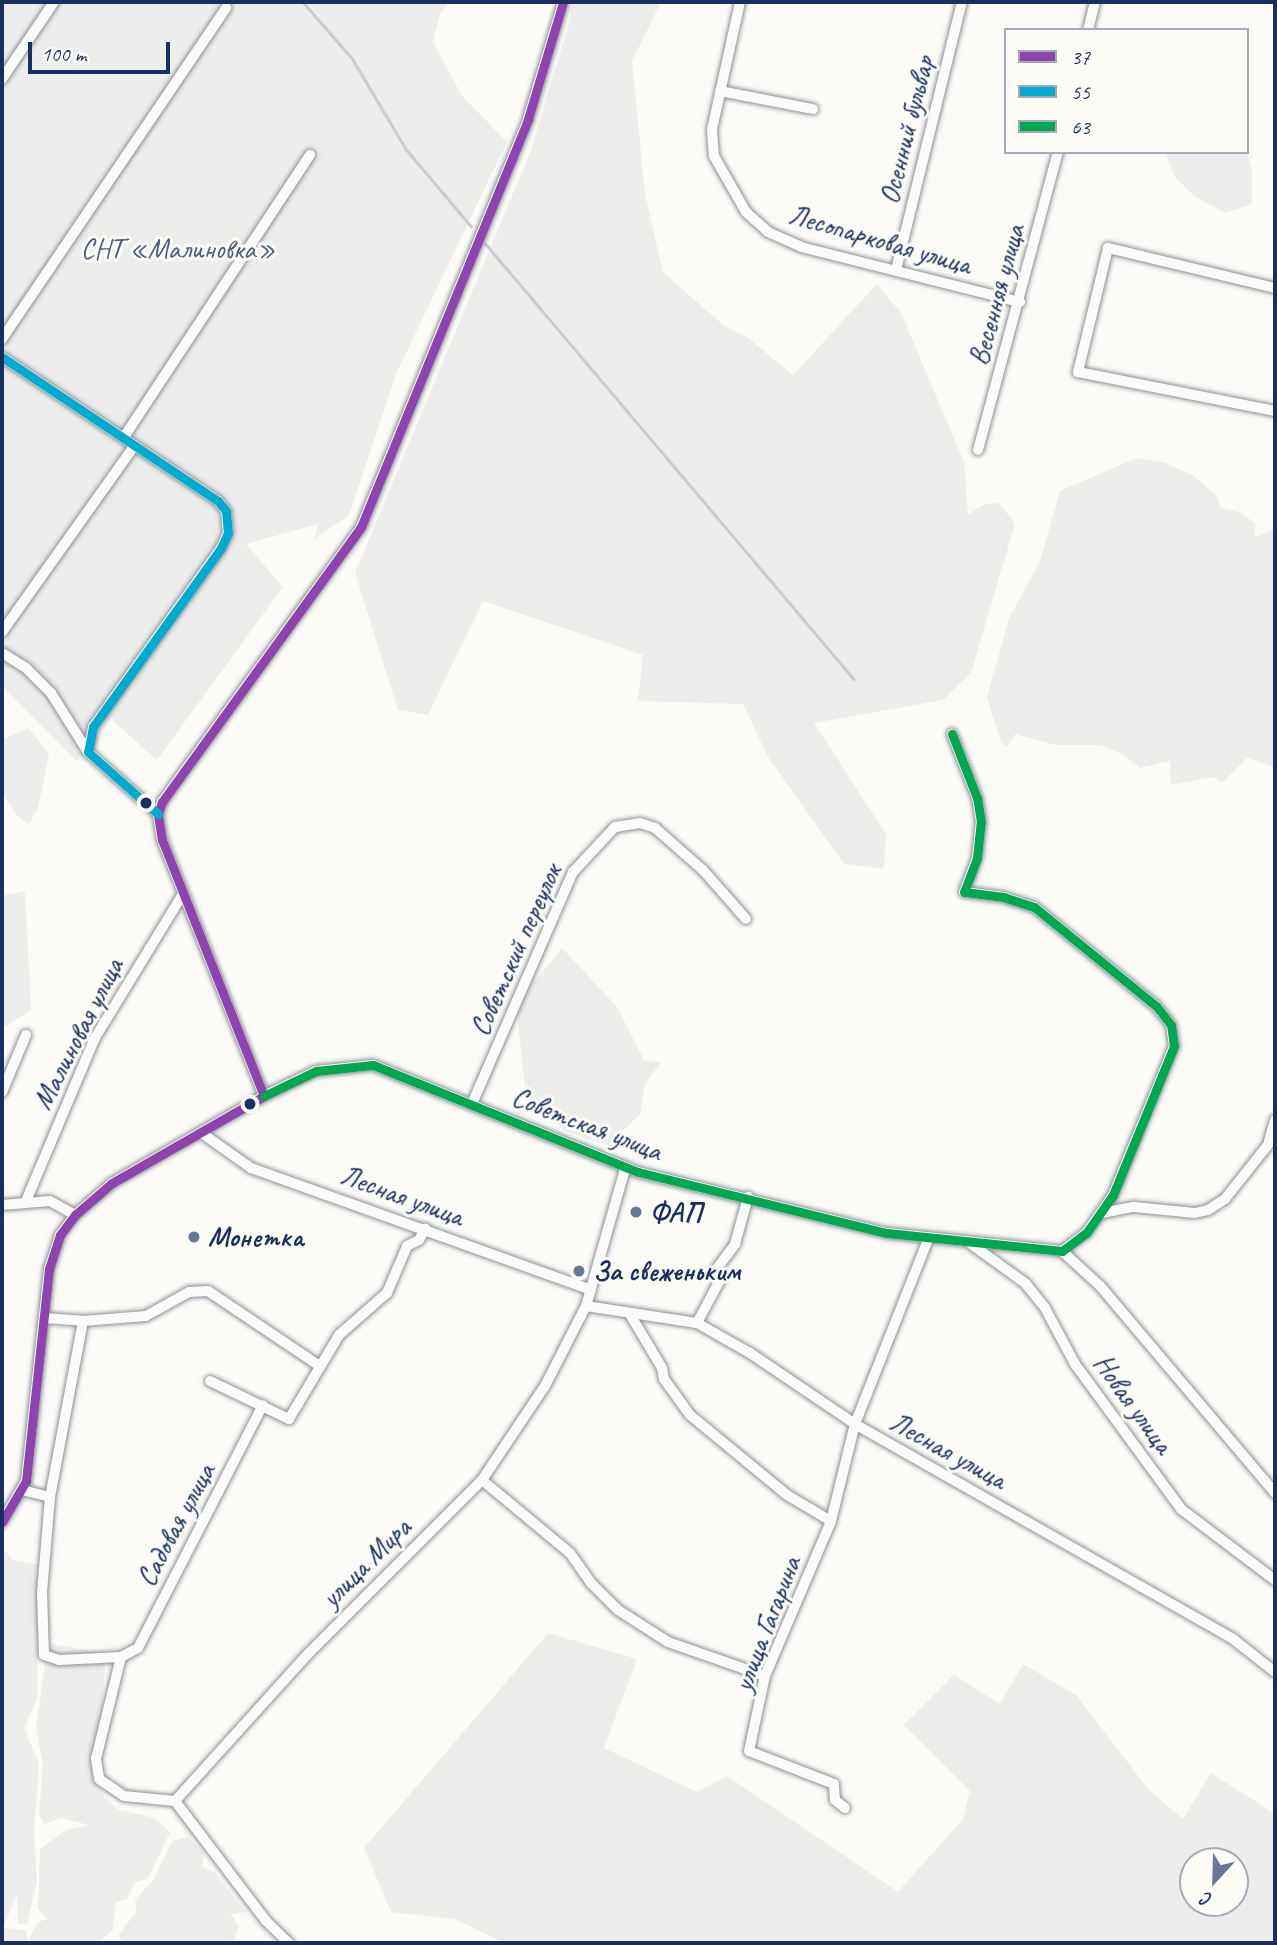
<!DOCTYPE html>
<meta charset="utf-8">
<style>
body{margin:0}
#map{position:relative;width:1277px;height:1945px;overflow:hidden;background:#fcfbf8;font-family:Caveat,sans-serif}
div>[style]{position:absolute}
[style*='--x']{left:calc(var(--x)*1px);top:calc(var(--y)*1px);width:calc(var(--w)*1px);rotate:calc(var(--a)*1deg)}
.green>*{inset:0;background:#ededec}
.stream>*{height:2.5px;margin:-1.25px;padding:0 1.25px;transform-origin:1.25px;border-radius:1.25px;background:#c9ccd4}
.roads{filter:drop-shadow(0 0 2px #8c9097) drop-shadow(0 0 2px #8c9097)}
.minor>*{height:10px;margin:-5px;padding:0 5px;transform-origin:5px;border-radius:5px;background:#fbfbf9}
.bus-1>*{height:9px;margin:-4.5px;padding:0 4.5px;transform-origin:4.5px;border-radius:4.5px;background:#8e44ad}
.bus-2>*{height:9px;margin:-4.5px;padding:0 4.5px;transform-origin:4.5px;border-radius:4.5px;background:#00a9ce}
.bus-3>*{height:9px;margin:-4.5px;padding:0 4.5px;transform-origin:4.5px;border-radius:4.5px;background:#00a651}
.dots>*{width:19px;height:19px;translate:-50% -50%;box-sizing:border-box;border:4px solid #fdfcf7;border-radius:50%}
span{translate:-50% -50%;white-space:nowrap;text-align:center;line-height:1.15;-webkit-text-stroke:6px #fdfcf7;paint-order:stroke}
.street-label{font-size:28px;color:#1b2f5e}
.park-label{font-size:28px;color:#4c5c7f}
.poi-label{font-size:28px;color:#1b2f5e;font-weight:700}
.left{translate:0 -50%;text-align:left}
.frame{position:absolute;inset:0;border:4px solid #1b2f5e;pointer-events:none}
.legend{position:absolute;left:1004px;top:28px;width:245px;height:126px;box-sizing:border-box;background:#fdfcf7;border:2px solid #a3aaba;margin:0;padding:9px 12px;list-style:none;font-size:21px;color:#1b2f5e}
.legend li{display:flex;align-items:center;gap:14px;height:35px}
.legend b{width:35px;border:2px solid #a3aaba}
.north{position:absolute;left:1179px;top:1847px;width:70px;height:70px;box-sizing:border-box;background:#fdfcf7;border:2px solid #a3aaba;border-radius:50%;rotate:202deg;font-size:19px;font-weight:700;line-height:28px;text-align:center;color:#1b2f5e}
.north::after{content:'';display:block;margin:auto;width:24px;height:32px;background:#6a7694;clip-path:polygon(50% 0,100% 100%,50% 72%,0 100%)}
.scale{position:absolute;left:28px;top:42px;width:142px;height:32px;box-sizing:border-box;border:4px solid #1b2f5e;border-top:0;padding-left:9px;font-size:21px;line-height:24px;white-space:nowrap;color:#1b2f5e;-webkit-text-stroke:5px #fdfcf7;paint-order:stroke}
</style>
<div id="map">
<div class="green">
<div style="clip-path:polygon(2px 2px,450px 2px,440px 13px,433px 42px,462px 96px,507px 142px,396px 374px,349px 515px,314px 539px,318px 524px,246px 544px,283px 587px,157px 760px,111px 719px,77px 761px,2px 686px)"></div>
<div style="clip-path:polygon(571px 2px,661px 2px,632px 61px,645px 194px,663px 272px,723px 325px,748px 338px,793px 375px,877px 284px,901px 313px,964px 462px,968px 515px,982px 505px,999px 503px,1015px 524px,971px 673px,943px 700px,814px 723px,886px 834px,884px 869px,844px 864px,768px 757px,743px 704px,638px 701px,643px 655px,483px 601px,428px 715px,398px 710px,355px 573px,531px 150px,570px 20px)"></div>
<div style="clip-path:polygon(1165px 152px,1247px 152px,1252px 169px,1252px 204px,1225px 213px,1194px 196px,1174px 176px)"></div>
<div style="clip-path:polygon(1137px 458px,1163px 462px,1194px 476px,1217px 496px,1220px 507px,1241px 513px,1255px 523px,1255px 538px,1275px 528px,1275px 767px,1247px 758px,1222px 783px,1214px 777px,1171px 785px,1170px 761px,1140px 768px,1124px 755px,1101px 745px,1055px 745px,1015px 734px,1008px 746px,1001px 743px,987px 697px,1009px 618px,1040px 561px,1060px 491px)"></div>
<div style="clip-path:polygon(28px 728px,49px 754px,38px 808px,29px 824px,19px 818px,2px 793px,2px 740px)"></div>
<div style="clip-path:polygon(25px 891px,31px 1010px,2px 1028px,2px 896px)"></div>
<div style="clip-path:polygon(562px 948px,617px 1007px,644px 1060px,661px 1062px,645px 1084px,640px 1114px,608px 1146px,563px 1130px,525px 1087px,516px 1004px)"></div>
<div style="clip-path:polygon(2px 1547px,13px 1560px,39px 1565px,37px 1698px,24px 1728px,39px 1764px,34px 1833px,37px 1881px,27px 1923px,18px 1924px,17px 1894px,3px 1928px,26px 1930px,28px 1943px,2px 1943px)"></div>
<div style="clip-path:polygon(evenodd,548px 1633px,637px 1659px,604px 1748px,697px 1792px,727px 1776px,898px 1892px,963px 1819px,970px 1791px,904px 1725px,954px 1675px,1000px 1704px,1023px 1664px,1076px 1695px,1149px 1790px,1183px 1819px,1211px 1773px,1275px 1814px,1275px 1943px,504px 1943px,455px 1919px,391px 1912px,364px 1848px,548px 1633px,1193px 1861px,1235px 1861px,1235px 1903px,1193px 1903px,1193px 1861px)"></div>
<div style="clip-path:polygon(48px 1643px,106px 1654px,96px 1778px,104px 1797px,119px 1810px,155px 1818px,170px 1832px,148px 1879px,135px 1882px,127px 1899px,116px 1902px,112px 1931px,97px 1943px,34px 1943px,29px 1939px,38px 1922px,47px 1919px,38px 1909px,40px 1849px,66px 1830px,89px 1825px,62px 1818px,44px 1824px,39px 1814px,43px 1765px,36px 1728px)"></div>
<div style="clip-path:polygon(188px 1837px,204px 1853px,202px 1866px,215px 1873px,246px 1912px,231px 1914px,239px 1927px,233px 1943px,124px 1943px,118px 1936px,136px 1912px,135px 1900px,154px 1879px,172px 1841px)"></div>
</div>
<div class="stream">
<div style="--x:303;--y:2;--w:74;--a:48.8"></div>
<div style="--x:352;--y:58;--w:106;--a:59.3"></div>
<div style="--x:406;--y:149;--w:101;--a:49.8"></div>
<div style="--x:485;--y:243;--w:571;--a:49.76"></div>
</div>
<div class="roads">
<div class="minor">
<div style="--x:740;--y:2;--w:130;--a:102.4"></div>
<div style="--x:712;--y:129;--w:27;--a:86"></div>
<div style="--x:714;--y:156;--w:64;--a:60.3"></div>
<div style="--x:746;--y:212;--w:30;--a:42"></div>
<div style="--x:768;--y:232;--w:36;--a:24"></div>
<div style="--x:801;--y:247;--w:226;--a:14.1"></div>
<div style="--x:1088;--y:30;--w:29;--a:-76"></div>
<div style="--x:2;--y:79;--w:93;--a:-56"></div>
<div style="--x:720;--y:91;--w:95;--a:11"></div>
<div style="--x:896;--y:270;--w:276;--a:-76.2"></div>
<div style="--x:1275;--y:288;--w:172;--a:-166.5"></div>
<div style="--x:1108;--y:248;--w:128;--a:103.6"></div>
<div style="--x:1078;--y:372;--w:201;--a:11.2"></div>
<div style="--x:2;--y:339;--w:400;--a:-55.9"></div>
<div style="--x:2;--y:357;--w:260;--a:33.7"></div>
<div style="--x:218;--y:501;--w:13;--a:51"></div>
<div style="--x:226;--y:511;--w:22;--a:85"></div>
<div style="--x:228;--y:533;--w:17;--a:115"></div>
<div style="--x:221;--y:548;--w:220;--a:125.6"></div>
<div style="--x:93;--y:727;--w:25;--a:101"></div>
<div style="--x:88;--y:752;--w:94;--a:41.5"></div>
<div style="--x:124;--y:437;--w:338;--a:-56.6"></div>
<div style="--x:978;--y:450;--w:309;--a:-75"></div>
<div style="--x:2;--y:632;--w:229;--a:-54.6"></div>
<div style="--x:2;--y:653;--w:28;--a:32"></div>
<div style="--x:26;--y:668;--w:35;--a:45"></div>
<div style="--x:51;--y:693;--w:70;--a:57.9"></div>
<div style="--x:2;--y:1092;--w:62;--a:-67.2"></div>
<div style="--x:264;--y:1096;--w:58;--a:-25.7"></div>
<div style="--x:316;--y:1071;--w:57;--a:-6"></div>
<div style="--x:373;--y:1065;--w:286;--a:22"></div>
<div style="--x:638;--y:1172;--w:256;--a:13.8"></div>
<div style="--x:887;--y:1233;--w:176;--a:5.9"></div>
<div style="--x:1062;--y:1251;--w:31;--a:-37"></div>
<div style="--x:1087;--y:1232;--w:45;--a:-54.9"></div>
<div style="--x:1113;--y:1195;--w:161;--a:-67.7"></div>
<div style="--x:1174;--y:1046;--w:21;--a:-98"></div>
<div style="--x:1171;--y:1025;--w:24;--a:-128"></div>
<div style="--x:1156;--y:1006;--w:157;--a:-140.9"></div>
<div style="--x:1034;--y:907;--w:32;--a:-162"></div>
<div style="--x:1004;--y:897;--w:40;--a:-172.9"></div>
<div style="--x:964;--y:892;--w:36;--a:-69"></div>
<div style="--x:977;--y:858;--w:36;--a:-84"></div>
<div style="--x:981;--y:822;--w:24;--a:-99"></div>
<div style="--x:977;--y:798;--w:69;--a:-111.3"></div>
<div style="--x:472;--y:1104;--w:253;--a:-66.5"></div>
<div style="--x:573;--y:872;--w:62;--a:-47"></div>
<div style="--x:615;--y:827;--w:25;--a:-9"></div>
<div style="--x:640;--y:823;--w:16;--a:18"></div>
<div style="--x:655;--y:828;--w:64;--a:41.2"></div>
<div style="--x:703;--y:870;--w:65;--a:48.7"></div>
<div style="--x:203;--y:1134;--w:59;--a:35.3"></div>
<div style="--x:251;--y:1168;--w:361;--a:19.7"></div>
<div style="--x:1269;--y:1141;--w:22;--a:-74"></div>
<div style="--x:26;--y:1201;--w:177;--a:-67.1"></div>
<div style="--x:95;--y:1038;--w:169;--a:-58.6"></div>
<div style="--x:2;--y:1205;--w:48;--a:-4.8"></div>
<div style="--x:50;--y:1201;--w:29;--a:29"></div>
<div style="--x:1102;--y:1213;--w:33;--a:-11"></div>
<div style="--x:1134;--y:1207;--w:61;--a:5.6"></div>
<div style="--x:1195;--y:1213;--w:13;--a:-13"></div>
<div style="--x:1208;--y:1210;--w:20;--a:-33"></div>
<div style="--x:1225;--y:1199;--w:80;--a:-51.6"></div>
<div style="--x:971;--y:1244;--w:67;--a:35.8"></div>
<div style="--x:1025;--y:1283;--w:32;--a:51"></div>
<div style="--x:1045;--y:1308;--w:64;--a:61.8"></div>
<div style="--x:1075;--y:1364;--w:180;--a:53.8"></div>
<div style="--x:1181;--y:1509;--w:118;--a:37.1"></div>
<div style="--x:1062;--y:1251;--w:53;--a:42.7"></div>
<div style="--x:1101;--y:1287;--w:270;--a:49.8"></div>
<div style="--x:586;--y:1306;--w:112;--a:8.7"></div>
<div style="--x:697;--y:1323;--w:61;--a:29.5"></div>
<div style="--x:750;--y:1353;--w:127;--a:34.1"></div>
<div style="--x:855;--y:1424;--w:435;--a:29.6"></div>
<div style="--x:1233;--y:1639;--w:53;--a:38.2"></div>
<div style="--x:631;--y:1316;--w:61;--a:59.2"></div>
<div style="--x:662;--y:1368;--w:11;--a:80"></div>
<div style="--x:664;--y:1379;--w:44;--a:54.2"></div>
<div style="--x:690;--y:1415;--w:126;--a:39.5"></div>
<div style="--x:787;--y:1495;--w:51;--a:30.6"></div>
<div style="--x:44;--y:1318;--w:39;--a:4"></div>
<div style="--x:83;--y:1321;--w:63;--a:-4.5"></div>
<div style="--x:146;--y:1316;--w:49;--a:-29.2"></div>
<div style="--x:189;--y:1292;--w:19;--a:-3"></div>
<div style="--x:208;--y:1291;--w:133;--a:33.9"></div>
<div style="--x:83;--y:1321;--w:179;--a:100.6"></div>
<div style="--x:50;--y:1497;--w:95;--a:94.8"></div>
<div style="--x:42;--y:1592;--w:63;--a:88.2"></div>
<div style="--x:44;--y:1655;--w:16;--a:18"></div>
<div style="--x:59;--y:1660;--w:62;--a:-2.8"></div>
<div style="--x:121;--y:1657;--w:19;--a:-28"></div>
<div style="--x:138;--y:1648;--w:273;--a:-62.8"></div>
<div style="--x:697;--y:1323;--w:51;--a:-61.9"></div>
<div style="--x:721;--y:1278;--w:9;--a:-131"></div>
<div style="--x:715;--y:1271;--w:34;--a:-53"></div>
<div style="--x:735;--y:1244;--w:49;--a:-74.5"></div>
<div style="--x:210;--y:1381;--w:88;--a:25.7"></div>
<div style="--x:289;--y:1419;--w:98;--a:-59.2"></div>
<div style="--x:339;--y:1335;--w:64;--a:-41.2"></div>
<div style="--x:387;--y:1293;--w:51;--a:-66.9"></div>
<div style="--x:407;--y:1246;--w:13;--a:-27"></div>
<div style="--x:419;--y:1240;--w:13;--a:-61"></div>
<div style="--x:482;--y:1480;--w:114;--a:39.7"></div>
<div style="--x:570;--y:1553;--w:37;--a:55"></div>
<div style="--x:591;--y:1583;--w:38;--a:45"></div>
<div style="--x:618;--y:1610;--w:59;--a:32.6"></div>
<div style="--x:668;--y:1642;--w:103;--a:19.3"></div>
<div style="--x:22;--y:1490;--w:29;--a:14"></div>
<div style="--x:2;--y:1522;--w:48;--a:-59.7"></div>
<div style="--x:26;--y:1481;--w:213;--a:-83.8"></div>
<div style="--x:49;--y:1269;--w:36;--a:-72"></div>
<div style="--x:60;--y:1235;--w:25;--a:-53"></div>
<div style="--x:75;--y:1215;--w:49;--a:-40.9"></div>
<div style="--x:112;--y:1183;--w:175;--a:-29.8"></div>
<div style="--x:264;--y:1096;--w:276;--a:-111.7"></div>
<div style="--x:162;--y:840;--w:26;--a:-99"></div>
<div style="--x:158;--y:814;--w:13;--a:-72"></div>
<div style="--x:162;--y:802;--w:339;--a:-54.1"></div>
<div style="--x:361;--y:527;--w:441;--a:-67.7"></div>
<div style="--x:528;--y:119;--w:122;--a:-73.3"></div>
<div style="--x:121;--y:1657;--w:105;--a:103.8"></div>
<div style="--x:96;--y:1759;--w:20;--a:81"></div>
<div style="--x:99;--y:1779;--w:30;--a:34"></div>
<div style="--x:124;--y:1796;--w:51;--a:5.6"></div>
<div style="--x:175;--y:1801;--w:195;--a:-47.9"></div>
<div style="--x:306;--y:1656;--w:249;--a:-45"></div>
<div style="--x:482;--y:1480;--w:113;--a:-56.2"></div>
<div style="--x:545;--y:1386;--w:90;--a:-62.9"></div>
<div style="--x:586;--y:1306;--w:142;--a:-74.1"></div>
<div style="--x:175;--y:1801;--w:151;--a:52.8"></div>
<div style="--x:266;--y:1921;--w:32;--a:44"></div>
<div style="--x:845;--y:1808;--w:13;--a:-141"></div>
<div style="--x:835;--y:1800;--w:16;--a:-94"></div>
<div style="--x:834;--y:1784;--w:91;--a:-158.8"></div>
<div style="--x:749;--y:1751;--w:77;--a:-78"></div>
<div style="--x:765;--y:1676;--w:168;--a:-66.9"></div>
<div style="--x:831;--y:1521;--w:100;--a:-76.1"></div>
<div style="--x:855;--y:1424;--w:198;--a:-68.4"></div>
</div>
</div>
<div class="bus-1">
<div style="--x:2;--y:1522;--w:48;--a:-59.7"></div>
<div style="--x:26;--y:1481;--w:213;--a:-83.8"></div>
<div style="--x:49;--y:1269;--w:36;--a:-72"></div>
<div style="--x:60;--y:1235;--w:25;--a:-53"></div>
<div style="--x:75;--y:1215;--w:49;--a:-40.9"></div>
<div style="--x:112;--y:1183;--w:175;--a:-29.8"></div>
<div style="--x:264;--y:1096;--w:276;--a:-111.7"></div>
<div style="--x:162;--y:840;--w:26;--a:-99"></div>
<div style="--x:158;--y:814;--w:13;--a:-72"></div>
<div style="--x:162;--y:802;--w:339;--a:-54.1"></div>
<div style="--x:361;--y:527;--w:441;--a:-67.7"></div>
<div style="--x:528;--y:119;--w:122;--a:-73.3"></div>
</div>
<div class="bus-2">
<div style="--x:2;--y:357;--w:260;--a:33.7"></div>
<div style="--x:218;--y:501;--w:13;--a:51"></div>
<div style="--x:226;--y:511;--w:22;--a:85"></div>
<div style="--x:228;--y:533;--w:17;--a:115"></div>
<div style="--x:221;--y:548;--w:220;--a:125.6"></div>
<div style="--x:93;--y:727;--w:25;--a:101"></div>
<div style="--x:88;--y:752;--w:94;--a:41.5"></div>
</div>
<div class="bus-3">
<div style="--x:264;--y:1096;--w:58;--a:-25.7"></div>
<div style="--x:316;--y:1071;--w:57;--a:-6"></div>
<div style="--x:373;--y:1065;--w:286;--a:22"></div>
<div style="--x:638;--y:1172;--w:256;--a:13.8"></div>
<div style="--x:887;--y:1233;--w:176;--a:5.9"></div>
<div style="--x:1062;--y:1251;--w:31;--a:-37"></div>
<div style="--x:1087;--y:1232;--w:45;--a:-54.9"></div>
<div style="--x:1113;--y:1195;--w:161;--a:-67.7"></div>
<div style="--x:1174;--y:1046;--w:21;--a:-98"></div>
<div style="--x:1171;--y:1025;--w:24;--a:-128"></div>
<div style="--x:1156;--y:1006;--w:157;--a:-140.9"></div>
<div style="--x:1034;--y:907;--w:32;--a:-162"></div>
<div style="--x:1004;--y:897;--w:40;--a:-172.9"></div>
<div style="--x:964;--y:892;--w:36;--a:-69"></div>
<div style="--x:977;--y:858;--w:36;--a:-84"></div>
<div style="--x:981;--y:822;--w:24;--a:-99"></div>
<div style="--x:977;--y:798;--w:69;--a:-111.3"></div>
</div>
<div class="dots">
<div style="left:146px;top:803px;background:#1b2f5e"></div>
<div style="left:250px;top:1104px;background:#1b2f5e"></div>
<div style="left:636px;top:1212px;background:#6a7694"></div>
<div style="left:194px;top:1237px;background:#6a7694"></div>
<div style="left:579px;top:1271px;background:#6a7694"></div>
</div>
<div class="street-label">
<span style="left:907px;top:130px;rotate:-76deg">Осенний бульвар</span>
<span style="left:880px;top:240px;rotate:16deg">Лесопарковая улица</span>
<span style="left:997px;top:295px;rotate:-75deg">Весенняя улица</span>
<span style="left:516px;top:950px;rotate:-66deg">Советский переулок</span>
<span style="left:78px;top:1034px;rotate:-63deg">Малиновая улица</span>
<span style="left:587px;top:1124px;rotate:21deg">Советская улица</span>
<span style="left:402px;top:1196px;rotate:20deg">Лесная улица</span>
<span style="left:1133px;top:1404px;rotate:54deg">Новая улица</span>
<span style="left:948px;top:1451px;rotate:29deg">Лесная улица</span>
<span style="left:176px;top:1525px;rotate:-62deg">Садовая улица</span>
<span style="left:366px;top:1563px;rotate:-45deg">улица Мира</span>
<span style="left:767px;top:1624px;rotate:-69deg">улица Гагарина</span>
</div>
<div class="park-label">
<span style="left:178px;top:249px">СНТ «Малиновка»</span>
</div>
<div class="poi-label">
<span class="left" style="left:650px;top:1212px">ФАП</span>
<span class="left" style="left:208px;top:1237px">Монетка</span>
<span class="left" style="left:593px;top:1271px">За свеженьким</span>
</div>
<div class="frame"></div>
<ul class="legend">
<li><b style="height:9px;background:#8e44ad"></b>37</li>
<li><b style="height:9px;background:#00a9ce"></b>55</li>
<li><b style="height:9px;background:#00a651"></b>63</li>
</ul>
<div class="north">С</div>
<div class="scale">100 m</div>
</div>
